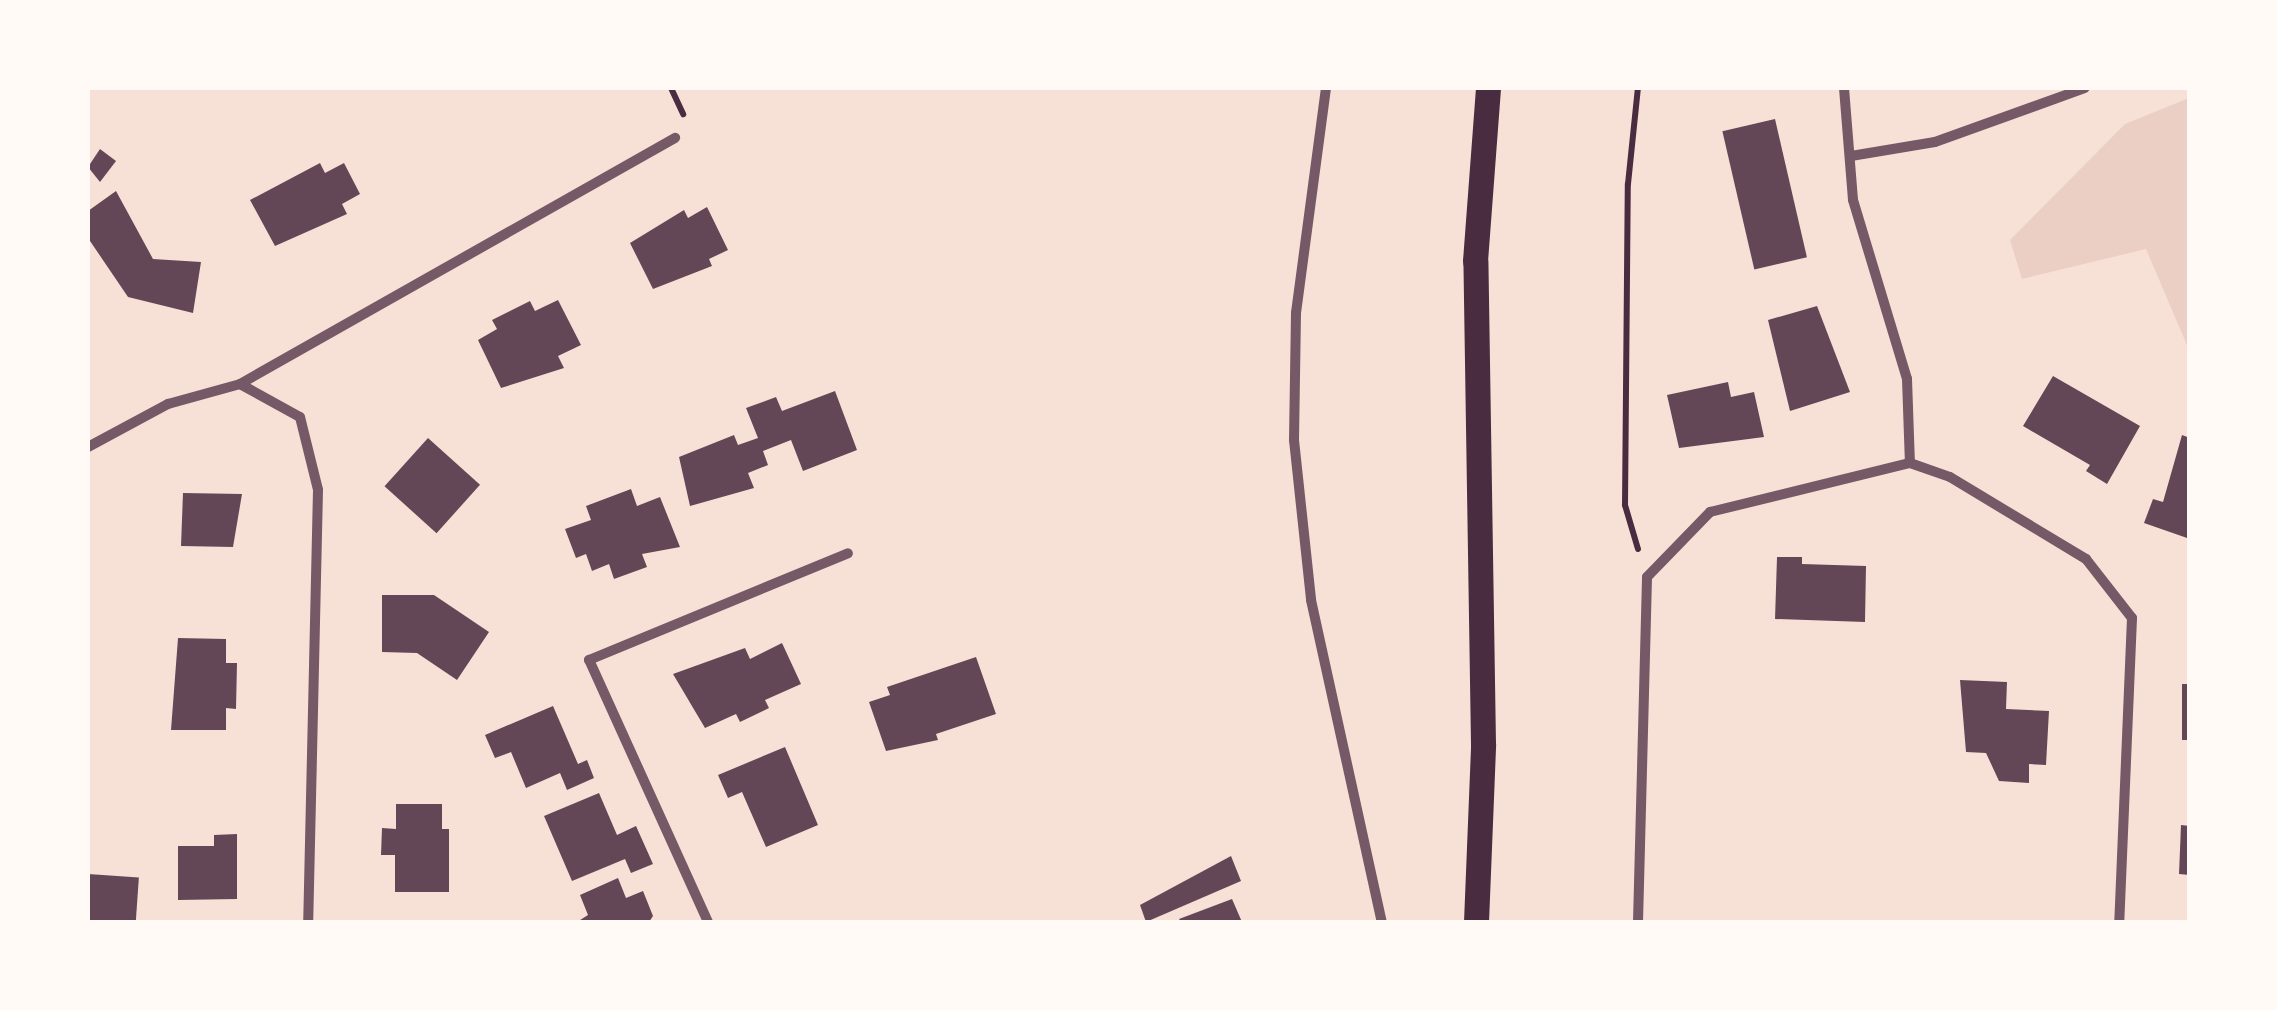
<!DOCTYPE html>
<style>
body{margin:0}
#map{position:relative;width:2277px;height:1010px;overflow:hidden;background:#f7e1d7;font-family:Arial,sans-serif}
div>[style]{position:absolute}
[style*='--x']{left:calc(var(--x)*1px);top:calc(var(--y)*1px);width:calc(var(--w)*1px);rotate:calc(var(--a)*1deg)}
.green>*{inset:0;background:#ebcfc5}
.building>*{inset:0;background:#644757;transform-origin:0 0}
.path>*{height:6px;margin:-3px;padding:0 3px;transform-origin:3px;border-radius:3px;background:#4a2c40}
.minor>*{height:10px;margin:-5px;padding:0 5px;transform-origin:5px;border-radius:5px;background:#755966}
.primary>*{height:25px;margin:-12.5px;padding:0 12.5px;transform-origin:12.5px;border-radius:12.5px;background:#4a2c40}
span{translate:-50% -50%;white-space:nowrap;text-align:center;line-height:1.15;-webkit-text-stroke:8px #fffaf5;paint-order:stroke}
.frame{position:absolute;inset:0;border:90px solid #fffaf5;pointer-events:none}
</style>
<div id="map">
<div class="green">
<div style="clip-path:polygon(2189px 98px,2189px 350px,2146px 249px,2022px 279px,2010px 240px,2125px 124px)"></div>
</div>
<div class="building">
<div style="left:1775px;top:119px;width:142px;height:54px;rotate:77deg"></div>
<div style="clip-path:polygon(100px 149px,116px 161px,100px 182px,88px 167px)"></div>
<div style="clip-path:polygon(320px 163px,325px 173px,344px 163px,360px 194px,342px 204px,347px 214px,275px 246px,250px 200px)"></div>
<div style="clip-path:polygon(116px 191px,153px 259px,201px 262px,193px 313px,128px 297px,88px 238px,88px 211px)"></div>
<div style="clip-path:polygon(707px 207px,728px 250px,709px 259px,712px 266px,653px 289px,630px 243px,684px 210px,688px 218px)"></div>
<div style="clip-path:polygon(558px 300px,581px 345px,558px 356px,564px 368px,501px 388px,478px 340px,497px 329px,492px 320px,530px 301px,535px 311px)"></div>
<div style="clip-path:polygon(1817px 306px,1850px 392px,1790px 411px,1768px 320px)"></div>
<div style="clip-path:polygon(2053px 376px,2140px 426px,2107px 484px,2086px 471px,2090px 465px,2023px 426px)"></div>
<div style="clip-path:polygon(1728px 382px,1731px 397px,1754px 392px,1764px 437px,1679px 448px,1667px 395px)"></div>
<div style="clip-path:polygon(835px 391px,857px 450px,803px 471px,791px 440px,763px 451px,768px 465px,748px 473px,754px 488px,690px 506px,679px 457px,734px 435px,738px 445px,758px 438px,746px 408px,776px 397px,782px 411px)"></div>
<div style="clip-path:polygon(2182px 435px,2190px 438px,2190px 539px,2144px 523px,2153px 499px,2163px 502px)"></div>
<div style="left:428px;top:438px;width:70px;height:65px;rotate:42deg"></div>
<div style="clip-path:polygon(631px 489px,637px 506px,660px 497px,680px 547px,642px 554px,647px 567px,614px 579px,609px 564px,592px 571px,586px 554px,576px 558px,565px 529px,591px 520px,586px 506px)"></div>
<div style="clip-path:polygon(183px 493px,242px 494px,233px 547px,181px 546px)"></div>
<div style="clip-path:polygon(1777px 557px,1802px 557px,1802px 564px,1866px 566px,1865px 622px,1775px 619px)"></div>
<div style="clip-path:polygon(382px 595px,434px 595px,489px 632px,457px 680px,417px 653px,382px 652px)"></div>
<div style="clip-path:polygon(178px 638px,226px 639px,226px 663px,237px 663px,236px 709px,226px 708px,226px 730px,171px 730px)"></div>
<div style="clip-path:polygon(782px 643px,801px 684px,765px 700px,769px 708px,740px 722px,736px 714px,705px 728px,673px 674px,745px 648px,750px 659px)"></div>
<div style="clip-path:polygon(976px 657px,996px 714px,936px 734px,938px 740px,886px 751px,869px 702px,890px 695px,887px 687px)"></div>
<div style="clip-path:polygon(1960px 680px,2007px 682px,2006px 709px,2049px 711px,2046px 765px,2029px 764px,2029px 783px,1999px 781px,1986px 753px,1966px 752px)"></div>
<div style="left:2182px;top:684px;width:8px;height:56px"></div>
<div style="clip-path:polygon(553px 706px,578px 764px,587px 760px,594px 778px,567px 790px,560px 773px,526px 788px,511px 752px,495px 758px,485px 735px)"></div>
<div style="clip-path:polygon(785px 747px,818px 825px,766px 847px,742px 792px,728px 798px,718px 775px)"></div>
<div style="clip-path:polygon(599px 793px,617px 835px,636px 826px,653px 864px,631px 873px,625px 859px,572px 881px,544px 816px)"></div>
<div style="clip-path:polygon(396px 804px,442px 804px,442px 829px,449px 829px,449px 892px,395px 892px,395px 855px,381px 855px,382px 828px,396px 829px)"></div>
<div style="clip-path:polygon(2181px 825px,2190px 826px,2190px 875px,2179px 874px)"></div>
<div style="clip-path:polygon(237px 834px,237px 899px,178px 900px,178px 846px,214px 846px,214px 835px)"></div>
<div style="clip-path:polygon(1231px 856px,1241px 881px,1146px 922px,1140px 905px)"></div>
<div style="left:88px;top:874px;width:51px;height:48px;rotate:4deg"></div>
<div style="clip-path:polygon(618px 878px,626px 898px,643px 891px,653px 916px,649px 922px,577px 922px,588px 915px,580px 895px)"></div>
<div style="clip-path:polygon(1232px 899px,1242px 922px,1181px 922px,1179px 919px)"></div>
</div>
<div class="path">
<div style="--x:671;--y:88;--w:29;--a:65"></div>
<div style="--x:1638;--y:549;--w:46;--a:-106.5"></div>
<div style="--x:1625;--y:505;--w:321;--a:-89.5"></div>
<div style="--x:1628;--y:184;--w:97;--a:-84.1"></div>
</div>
<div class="minor">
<div style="--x:1326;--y:88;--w:227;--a:97.6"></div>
<div style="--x:1296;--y:313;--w:127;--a:90.9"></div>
<div style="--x:1294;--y:440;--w:161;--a:83.9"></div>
<div style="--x:1311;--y:600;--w:330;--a:77.6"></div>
<div style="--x:1844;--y:88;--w:112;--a:85.4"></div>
<div style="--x:1853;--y:200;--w:187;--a:73.2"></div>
<div style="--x:1907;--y:379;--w:84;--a:88"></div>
<div style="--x:1851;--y:156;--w:85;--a:-9.5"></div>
<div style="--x:1935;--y:142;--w:159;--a:-19.8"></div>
<div style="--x:240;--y:384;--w:500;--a:-29.5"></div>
<div style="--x:88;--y:447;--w:91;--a:-28.3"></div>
<div style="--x:168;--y:404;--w:75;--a:-15.5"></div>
<div style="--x:240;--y:384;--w:68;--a:28.8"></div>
<div style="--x:300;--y:417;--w:75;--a:76.1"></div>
<div style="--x:318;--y:490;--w:432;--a:91.3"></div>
<div style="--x:708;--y:922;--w:288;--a:-114.4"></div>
<div style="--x:589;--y:660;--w:280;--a:-22.4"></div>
<div style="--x:1638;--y:922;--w:345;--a:-88.5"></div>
<div style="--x:1647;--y:577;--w:91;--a:-45.9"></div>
<div style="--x:1710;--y:512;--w:206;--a:-13.8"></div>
<div style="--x:1910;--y:463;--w:42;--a:19.3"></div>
<div style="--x:1950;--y:477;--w:159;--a:31.1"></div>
<div style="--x:2086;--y:559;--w:75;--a:52.1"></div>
<div style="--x:2132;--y:618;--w:304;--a:92.4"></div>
</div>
<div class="primary">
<div style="--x:1476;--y:922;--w:178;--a:-87.7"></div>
<div style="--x:1483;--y:744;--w:483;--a:-90.9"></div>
<div style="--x:1475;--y:261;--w:173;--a:-85.7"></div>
</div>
<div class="frame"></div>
</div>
